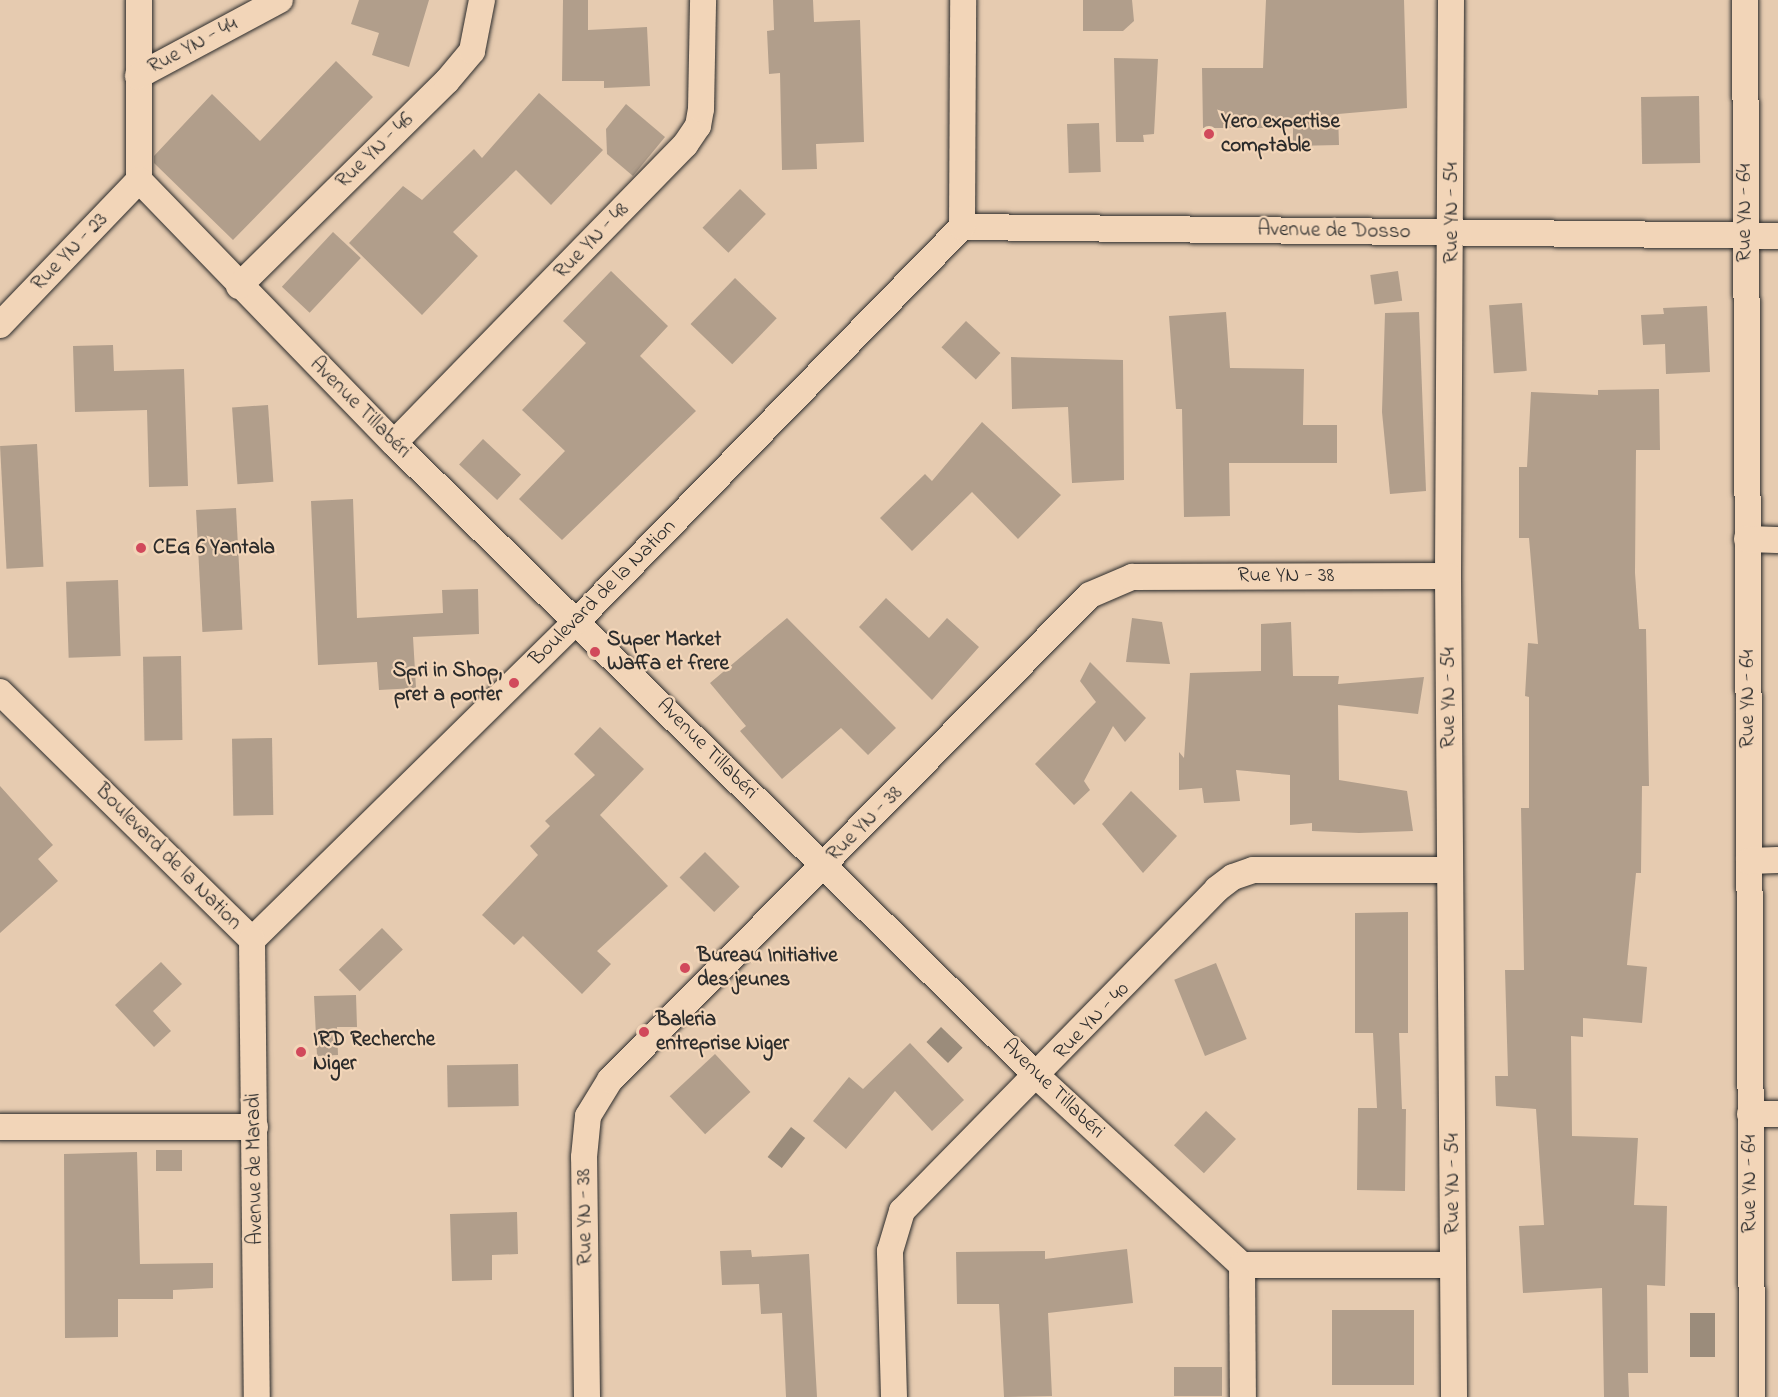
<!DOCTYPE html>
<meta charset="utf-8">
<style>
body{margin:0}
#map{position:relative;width:1778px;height:1397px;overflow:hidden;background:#e6cbb0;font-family:"Indie Flower",sans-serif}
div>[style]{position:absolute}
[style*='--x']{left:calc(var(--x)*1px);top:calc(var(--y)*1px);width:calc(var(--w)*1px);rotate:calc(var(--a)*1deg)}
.water>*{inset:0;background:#9b8c7b;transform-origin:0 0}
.building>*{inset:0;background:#b19e8b;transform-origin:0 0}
.roads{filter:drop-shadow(0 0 2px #2b2b2b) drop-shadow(0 0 2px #2b2b2b)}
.street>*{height:26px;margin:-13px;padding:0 13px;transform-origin:13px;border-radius:13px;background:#f2d5b8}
.dots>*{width:16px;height:16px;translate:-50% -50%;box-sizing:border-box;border:3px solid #f2d5b8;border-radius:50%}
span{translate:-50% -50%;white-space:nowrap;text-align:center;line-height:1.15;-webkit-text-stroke:4.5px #f2d5b8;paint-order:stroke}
.street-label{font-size:21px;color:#2b2b2b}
.poi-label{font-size:21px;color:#2b2b2b;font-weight:700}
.left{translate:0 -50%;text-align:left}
.right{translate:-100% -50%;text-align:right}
</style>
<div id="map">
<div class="water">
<div style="left:941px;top:1027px;width:30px;height:21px;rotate:44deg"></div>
<div style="left:791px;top:1127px;width:18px;height:38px;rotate:38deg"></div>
<div style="left:1690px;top:1313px;width:25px;height:44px"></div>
</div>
<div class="building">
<div style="clip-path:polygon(359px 0,429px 0,409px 67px,372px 55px,379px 33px,351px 24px)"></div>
<div style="clip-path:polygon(563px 0,588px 0,588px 30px,647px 27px,650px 86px,604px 88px,604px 81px,562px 81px)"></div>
<div style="clip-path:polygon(773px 0,813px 0,814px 22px,860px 20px,864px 142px,816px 144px,817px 169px,782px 170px,780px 73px,769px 74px,767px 31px,774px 30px)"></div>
<div style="clip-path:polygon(1083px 0,1132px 0,1134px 21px,1123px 31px,1083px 31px)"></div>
<div style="clip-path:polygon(1266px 0,1404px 0,1407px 108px,1338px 114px,1339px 145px,1293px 146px,1293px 128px,1203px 128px,1202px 68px,1263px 68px)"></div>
<div style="clip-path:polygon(1114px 58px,1158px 59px,1154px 134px,1143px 135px,1144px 142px,1116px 142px)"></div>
<div style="clip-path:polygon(336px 61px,373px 97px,233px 240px,154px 163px,154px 156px,212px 94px,260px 141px)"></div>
<div style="clip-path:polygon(539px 93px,603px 150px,551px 205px,516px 170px,453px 232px,478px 256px,422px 315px,349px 243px,403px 186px,422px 200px,474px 149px,482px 158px)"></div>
<div style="left:1699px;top:96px;width:67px;height:58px;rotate:89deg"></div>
<div style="clip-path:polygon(626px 104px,665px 137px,633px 176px,607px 154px,606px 129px)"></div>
<div style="left:1099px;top:123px;width:49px;height:32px;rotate:88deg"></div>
<div style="left:740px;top:189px;width:36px;height:54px;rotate:44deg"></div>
<div style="left:333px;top:232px;width:38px;height:75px;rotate:43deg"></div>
<div style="clip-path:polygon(611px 271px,668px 326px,640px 356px,696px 411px,562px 540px,519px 499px,565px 451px,522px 410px,586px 343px,563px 321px)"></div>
<div style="left:1398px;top:271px;width:30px;height:28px;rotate:82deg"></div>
<div style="left:735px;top:278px;width:58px;height:64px;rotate:44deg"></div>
<div style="left:1522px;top:303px;width:68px;height:33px;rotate:86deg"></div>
<div style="clip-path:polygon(1707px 306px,1710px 372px,1666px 374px,1665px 344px,1643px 345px,1641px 315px,1664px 314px,1663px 308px)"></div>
<div style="clip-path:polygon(1226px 312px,1230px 368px,1304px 369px,1303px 425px,1337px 425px,1337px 463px,1229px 463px,1230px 516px,1184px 517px,1182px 409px,1176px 409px,1169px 316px)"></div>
<div style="clip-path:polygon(1419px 312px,1426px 491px,1390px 494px,1382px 412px,1385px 313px)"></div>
<div style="left:966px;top:321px;width:47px;height:36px;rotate:43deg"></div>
<div style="clip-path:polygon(113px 345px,114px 371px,184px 369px,188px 486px,149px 487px,147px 410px,75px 412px,73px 346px)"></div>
<div style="clip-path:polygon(1011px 357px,1123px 360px,1124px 480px,1072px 483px,1068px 407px,1012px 409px)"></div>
<div style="clip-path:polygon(1659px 389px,1660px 450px,1636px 450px,1635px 573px,1639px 629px,1646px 629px,1649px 786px,1642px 786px,1641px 873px,1636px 873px,1627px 965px,1647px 967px,1642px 1023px,1583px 1018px,1583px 1037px,1571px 1036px,1572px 1136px,1638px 1138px,1634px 1205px,1667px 1206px,1665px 1286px,1647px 1285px,1648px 1373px,1628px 1373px,1629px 1397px,1604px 1397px,1602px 1288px,1523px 1293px,1519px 1226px,1544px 1225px,1536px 1109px,1496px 1106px,1495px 1076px,1508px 1076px,1505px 970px,1524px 970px,1521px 808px,1529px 808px,1529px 697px,1525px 696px,1528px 643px,1538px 644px,1529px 538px,1519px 538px,1519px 467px,1527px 467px,1531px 392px,1598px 395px,1598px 390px)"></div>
<div style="left:268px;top:405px;width:77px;height:36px;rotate:86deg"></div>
<div style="clip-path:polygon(982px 422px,1061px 495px,1018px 539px,972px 492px,912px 551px,880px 518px,925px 474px,932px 481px)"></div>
<div style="left:483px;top:439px;width:52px;height:35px;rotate:43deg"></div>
<div style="left:37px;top:444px;width:123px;height:37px;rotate:87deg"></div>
<div style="clip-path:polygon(353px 499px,357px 618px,443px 613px,442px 590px,478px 589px,479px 634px,413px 637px,416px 688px,379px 690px,377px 662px,318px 665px,311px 501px)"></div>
<div style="left:236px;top:508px;width:122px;height:40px;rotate:87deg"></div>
<div style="left:118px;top:580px;width:76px;height:52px;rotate:88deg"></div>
<div style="clip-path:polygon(886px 598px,929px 638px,947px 618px,979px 647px,932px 700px,859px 627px)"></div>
<div style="clip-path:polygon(787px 618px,896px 728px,868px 755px,841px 728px,782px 779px,740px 731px,746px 726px,710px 683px)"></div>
<div style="clip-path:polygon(1132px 618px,1162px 622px,1170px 664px,1126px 662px)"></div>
<div style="clip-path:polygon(1291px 622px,1293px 676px,1339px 676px,1338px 684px,1424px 677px,1418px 714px,1338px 705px,1339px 780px,1407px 791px,1413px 831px,1359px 833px,1312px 831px,1312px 823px,1290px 825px,1290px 775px,1236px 770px,1240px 801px,1204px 803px,1202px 788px,1179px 790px,1179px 752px,1184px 758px,1190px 673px,1261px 671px,1261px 624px)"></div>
<div style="left:181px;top:656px;width:84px;height:38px;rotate:89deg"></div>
<div style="clip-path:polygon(1090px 662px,1146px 718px,1125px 742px,1113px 726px,1084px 781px,1090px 790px,1074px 805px,1035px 764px,1096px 702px,1080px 681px)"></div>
<div style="clip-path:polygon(600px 727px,644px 769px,600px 815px,668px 886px,597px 951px,611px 964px,582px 994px,523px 936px,514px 945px,482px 915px,538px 855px,530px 846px,550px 826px,545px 821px,595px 775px,574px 754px)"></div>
<div style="left:272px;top:738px;width:77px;height:40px;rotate:89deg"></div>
<div style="clip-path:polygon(0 786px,53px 845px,38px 859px,58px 881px,0 933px)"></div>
<div style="clip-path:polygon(1131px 791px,1177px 836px,1143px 873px,1102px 824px)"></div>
<div style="left:705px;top:852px;width:49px;height:36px;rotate:45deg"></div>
<div style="clip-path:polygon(1408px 912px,1408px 1033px,1399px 1033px,1402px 1109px,1406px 1109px,1405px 1191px,1357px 1190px,1358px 1108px,1377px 1108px,1373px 1033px,1355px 1033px,1355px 913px)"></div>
<div style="left:382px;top:928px;width:30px;height:60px;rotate:46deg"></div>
<div style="clip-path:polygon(161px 962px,182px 984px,153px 1011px,171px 1031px,154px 1047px,115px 1005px)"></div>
<div style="left:1216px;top:963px;width:82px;height:45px;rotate:68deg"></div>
<div style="clip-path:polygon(356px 995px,357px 1027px,337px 1027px,338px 1055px,317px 1056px,314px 996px)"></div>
<div style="clip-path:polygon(910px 1043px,964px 1100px,932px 1131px,895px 1091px,846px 1149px,813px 1121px,849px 1077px,863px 1089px)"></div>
<div style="left:715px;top:1054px;width:52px;height:62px;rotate:47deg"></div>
<div style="left:518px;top:1064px;width:42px;height:71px;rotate:89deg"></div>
<div style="left:1206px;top:1111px;width:41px;height:47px;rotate:43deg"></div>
<div style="left:182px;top:1150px;width:21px;height:26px;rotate:90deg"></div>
<div style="clip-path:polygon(137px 1152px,140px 1264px,213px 1263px,213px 1288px,173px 1290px,173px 1299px,118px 1299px,118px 1337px,65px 1338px,64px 1154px)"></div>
<div style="clip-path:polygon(517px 1212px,518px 1254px,492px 1255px,492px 1280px,452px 1281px,450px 1214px)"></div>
<div style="clip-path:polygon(1127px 1249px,1133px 1303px,1048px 1313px,1052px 1396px,1004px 1397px,999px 1304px,957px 1304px,956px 1252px,1045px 1251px,1045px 1259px)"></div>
<div style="clip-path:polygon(751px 1250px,752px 1257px,809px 1254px,817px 1397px,786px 1397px,782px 1313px,761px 1314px,759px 1284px,722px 1285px,720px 1251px)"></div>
<div style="left:1332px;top:1310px;width:82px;height:75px"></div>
<div style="left:1222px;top:1367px;width:29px;height:48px;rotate:90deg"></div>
</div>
<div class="roads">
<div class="street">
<div style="--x:139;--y:0;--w:180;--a:90"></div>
<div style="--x:139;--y:180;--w:366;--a:45.9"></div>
<div style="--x:394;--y:443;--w:904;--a:44.55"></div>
<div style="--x:1038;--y:1077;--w:277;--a:42.7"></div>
<div style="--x:1242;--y:1265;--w:132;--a:89.6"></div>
<div style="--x:1451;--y:0;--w:576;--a:90.3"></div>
<div style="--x:1448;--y:576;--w:821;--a:89.58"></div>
<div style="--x:1745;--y:0;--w:1397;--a:89.71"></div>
<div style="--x:138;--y:76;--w:161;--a:-28.2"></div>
<div style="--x:962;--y:227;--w:816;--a:0.63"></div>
<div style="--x:239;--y:286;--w:292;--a:-44.6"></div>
<div style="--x:447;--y:81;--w:39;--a:-50"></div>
<div style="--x:472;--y:51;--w:52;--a:-78.9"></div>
<div style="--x:0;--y:325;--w:201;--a:-46.2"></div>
<div style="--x:394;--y:443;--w:417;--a:-45.7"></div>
<div style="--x:685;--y:145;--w:23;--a:-56"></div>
<div style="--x:698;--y:126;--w:17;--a:-80"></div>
<div style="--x:701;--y:109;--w:109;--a:-88.9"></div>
<div style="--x:1747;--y:539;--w:31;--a:2"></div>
<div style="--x:0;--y:692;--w:354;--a:44.5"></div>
<div style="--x:1749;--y:861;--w:29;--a:-2"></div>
<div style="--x:252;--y:940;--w:455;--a:-44.5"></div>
<div style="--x:577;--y:621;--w:551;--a:-45.66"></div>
<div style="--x:962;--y:227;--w:227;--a:-89.7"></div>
<div style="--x:252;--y:940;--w:457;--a:89.4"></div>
<div style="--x:1750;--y:1114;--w:28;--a:0"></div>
<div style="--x:0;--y:1127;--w:255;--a:0"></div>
<div style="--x:1242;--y:1265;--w:211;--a:0"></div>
<div style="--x:587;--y:1397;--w:240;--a:-90.7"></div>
<div style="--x:584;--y:1157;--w:41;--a:-84.4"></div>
<div style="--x:588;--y:1116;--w:42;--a:-58.6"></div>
<div style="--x:610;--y:1080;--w:682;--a:-45.3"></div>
<div style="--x:1090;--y:595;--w:46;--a:-23.2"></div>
<div style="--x:1132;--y:577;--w:316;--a:-0.2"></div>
<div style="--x:894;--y:1397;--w:146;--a:-91.6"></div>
<div style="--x:890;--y:1251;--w:42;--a:-73.3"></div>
<div style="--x:902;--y:1211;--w:450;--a:-45.6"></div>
<div style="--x:1217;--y:889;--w:20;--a:-37"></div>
<div style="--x:1233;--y:877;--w:21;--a:-19"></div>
<div style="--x:1253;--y:870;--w:197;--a:0"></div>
</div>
</div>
<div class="dots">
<div style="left:1209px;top:134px;background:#d1495b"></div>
<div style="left:141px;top:548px;background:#d1495b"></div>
<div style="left:595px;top:652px;background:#d1495b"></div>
<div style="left:514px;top:683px;background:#d1495b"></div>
<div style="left:685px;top:968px;background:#d1495b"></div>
<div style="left:644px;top:1032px;background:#d1495b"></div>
<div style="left:301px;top:1052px;background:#d1495b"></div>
</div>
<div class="street-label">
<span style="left:193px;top:46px;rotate:-28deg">Rue YN - 44</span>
<span style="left:375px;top:151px;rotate:-44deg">Rue YN - 46</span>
<span style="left:1452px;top:213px;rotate:-90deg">Rue YN - 54</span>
<span style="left:1745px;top:213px;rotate:-90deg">Rue YN - 64</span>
<span style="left:1334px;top:231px;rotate:1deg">Avenue de Dosso</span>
<span style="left:592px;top:241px;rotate:-46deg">Rue YN - 48</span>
<span style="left:70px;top:252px;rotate:-46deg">Rue YN - 23</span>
<span style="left:360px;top:408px;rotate:45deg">Avenue Tillabéri</span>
<span style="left:1286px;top:576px">Rue YN - 38</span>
<span style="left:603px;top:593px;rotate:-45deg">Boulevard de la Nation</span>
<span style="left:1449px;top:698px;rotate:-90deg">Rue YN - 54</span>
<span style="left:1748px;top:699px;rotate:-90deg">Rue YN - 64</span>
<span style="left:707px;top:749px;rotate:45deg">Avenue Tillabéri</span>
<span style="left:865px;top:824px;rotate:-45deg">Rue YN - 38</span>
<span style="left:168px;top:857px;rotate:45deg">Boulevard de la Nation</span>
<span style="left:1092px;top:1021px;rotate:-46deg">Rue YN - 40</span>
<span style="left:1053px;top:1089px;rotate:44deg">Avenue Tillabéri</span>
<span style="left:255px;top:1169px;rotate:-91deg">Avenue de Maradi</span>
<span style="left:1453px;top:1184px;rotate:-90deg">Rue YN - 54</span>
<span style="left:1750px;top:1184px;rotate:-90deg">Rue YN - 64</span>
<span style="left:585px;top:1217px;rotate:-91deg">Rue YN - 38</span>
</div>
<div class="poi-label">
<span class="left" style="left:1221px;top:134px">Yero expertise<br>comptable</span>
<span class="left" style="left:153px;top:548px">CEG 6 Yantala</span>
<span class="left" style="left:607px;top:652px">Super Market<br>Waffa et frere</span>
<span class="right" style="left:502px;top:683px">Spri in Shop,<br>pret a porter</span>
<span class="left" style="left:697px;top:968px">Bureau Initiative<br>des jeunes</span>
<span class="left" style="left:656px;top:1032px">Baleria<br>entreprise Niger</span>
<span class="left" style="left:313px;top:1052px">IRD Recherche<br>Niger</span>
</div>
</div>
